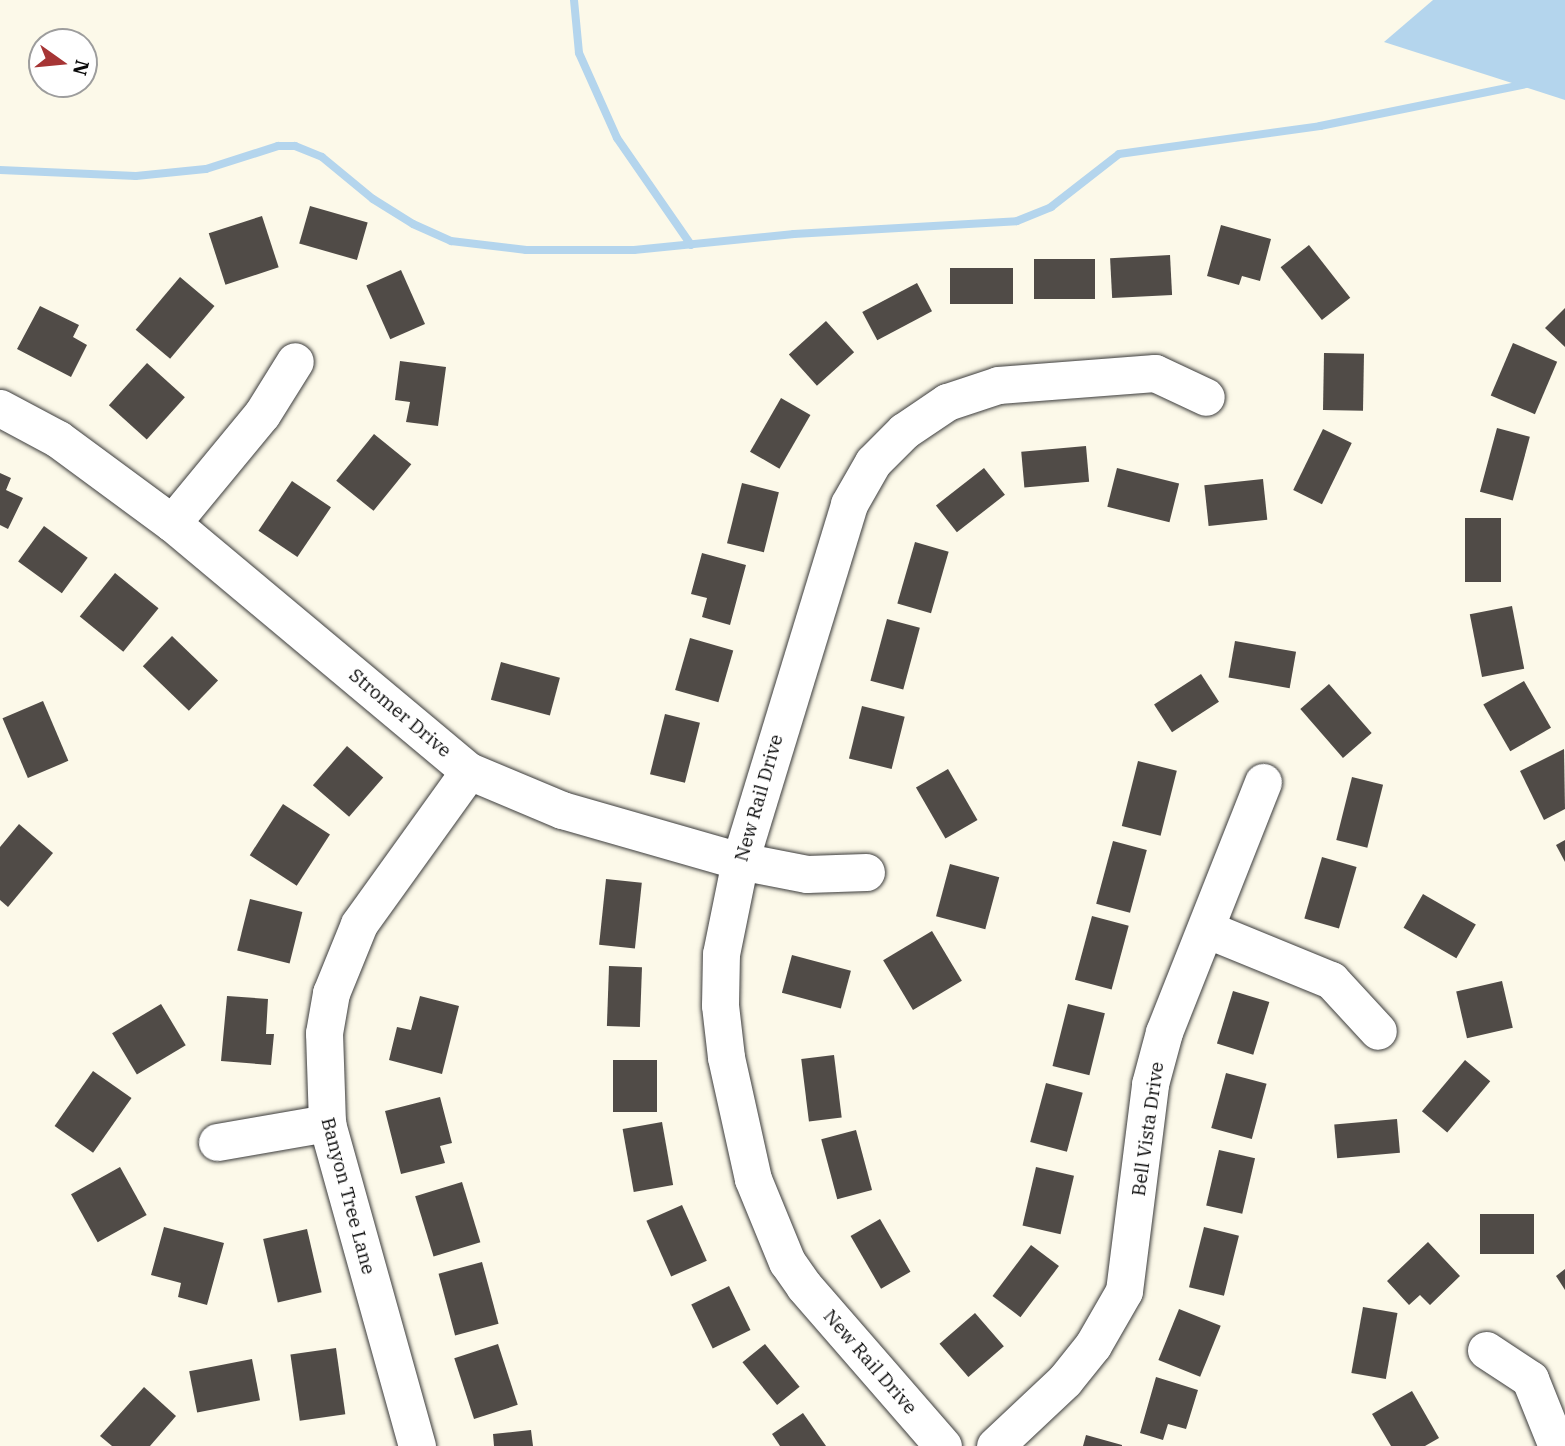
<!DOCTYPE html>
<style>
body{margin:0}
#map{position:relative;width:1565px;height:1446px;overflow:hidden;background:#fcf9e9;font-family:"IBM Plex Serif",serif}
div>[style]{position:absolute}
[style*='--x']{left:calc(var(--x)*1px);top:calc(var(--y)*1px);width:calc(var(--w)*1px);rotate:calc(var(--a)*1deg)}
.water>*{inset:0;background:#b4d5ed}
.stream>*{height:8px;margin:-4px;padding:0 4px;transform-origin:4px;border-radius:4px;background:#b4d5ed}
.building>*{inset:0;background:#504b47;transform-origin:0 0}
.roads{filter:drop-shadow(0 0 2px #3c3c3c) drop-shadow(0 0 2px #3c3c3c)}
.minor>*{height:37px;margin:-18.5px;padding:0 18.5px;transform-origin:18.5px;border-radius:18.5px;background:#fff}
span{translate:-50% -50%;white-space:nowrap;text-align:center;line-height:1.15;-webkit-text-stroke:7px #fff;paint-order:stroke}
.street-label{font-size:19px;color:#090909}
.north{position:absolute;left:28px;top:28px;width:70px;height:70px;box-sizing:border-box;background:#fff;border:2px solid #9d9d9d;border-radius:50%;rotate:105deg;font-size:19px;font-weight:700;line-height:28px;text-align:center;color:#090909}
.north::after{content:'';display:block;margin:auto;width:24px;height:32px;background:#a63535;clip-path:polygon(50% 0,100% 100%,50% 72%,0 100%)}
</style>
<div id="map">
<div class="water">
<div style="clip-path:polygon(1433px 0,1565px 0,1565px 100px,1384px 42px)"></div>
</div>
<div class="stream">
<div style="--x:574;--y:0;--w:53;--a:84.6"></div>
<div style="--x:579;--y:53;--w:93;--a:65.9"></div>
<div style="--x:617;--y:138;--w:130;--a:55.3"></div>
<div style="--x:0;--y:170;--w:136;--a:2.5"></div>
<div style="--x:136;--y:176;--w:70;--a:-5.7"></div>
<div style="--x:206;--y:169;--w:76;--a:-17.7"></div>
<div style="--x:278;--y:146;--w:17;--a:0"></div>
<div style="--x:295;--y:146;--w:29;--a:22"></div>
<div style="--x:322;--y:157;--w:66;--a:39.5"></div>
<div style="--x:373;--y:199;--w:47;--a:32"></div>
<div style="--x:413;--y:224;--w:42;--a:24.1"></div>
<div style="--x:451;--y:241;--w:76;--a:6.8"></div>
<div style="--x:526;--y:250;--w:108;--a:0"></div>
<div style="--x:634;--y:250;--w:161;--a:-5.7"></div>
<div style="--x:794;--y:234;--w:223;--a:-3.3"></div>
<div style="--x:1017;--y:221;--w:37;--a:-22"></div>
<div style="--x:1051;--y:207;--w:86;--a:-37.9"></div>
<div style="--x:1119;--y:154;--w:203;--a:-7.9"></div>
<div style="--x:1320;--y:126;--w:211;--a:-11.5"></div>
</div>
<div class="building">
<div style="left:310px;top:206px;width:60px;height:39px;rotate:16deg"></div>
<div style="left:262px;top:216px;width:54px;height:56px;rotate:72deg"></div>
<div style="clip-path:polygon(1221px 225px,1271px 239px,1260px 281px,1242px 276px,1239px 285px,1207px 276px)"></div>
<div style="left:1309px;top:245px;width:67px;height:36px;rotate:52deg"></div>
<div style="left:1170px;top:255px;width:40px;height:60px;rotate:87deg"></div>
<div style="left:1034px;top:259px;width:61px;height:40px"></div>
<div style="left:950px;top:268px;width:63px;height:36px"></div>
<div style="left:401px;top:270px;width:59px;height:38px;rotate:66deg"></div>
<div style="left:180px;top:277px;width:45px;height:69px;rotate:40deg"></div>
<div style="left:917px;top:283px;width:32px;height:62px;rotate:62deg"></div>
<div style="clip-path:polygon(40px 306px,79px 325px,73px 337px,87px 345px,71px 377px,17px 349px)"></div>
<div style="clip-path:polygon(1565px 308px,1565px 347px,1545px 328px)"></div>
<div style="left:826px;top:321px;width:42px;height:50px;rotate:48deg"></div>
<div style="left:1513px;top:343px;width:48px;height:57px;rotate:23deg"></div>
<div style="left:1324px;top:353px;width:40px;height:57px;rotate:1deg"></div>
<div style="clip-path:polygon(400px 361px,446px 367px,438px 426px,406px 422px,410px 402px,395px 400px)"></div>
<div style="left:147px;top:363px;width:51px;height:57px;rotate:42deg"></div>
<div style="left:781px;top:398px;width:34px;height:62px;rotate:30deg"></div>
<div style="left:1497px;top:428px;width:34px;height:66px;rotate:15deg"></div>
<div style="left:1323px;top:429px;width:32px;height:68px;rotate:26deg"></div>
<div style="left:374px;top:434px;width:48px;height:60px;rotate:39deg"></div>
<div style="left:1086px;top:446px;width:36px;height:65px;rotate:85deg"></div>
<div style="left:984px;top:468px;width:34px;height:61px;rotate:52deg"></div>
<div style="left:1117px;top:468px;width:64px;height:40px;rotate:14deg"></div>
<div style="clip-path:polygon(0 473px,11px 478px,6px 490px,23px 498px,8px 529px,0 525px)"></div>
<div style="left:1263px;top:479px;width:41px;height:59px;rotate:84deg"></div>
<div style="left:292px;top:481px;width:47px;height:60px;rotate:34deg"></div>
<div style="left:742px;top:483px;width:38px;height:62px;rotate:14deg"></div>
<div style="left:1465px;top:518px;width:36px;height:64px"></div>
<div style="left:44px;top:526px;width:54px;height:44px;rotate:36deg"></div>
<div style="left:915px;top:542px;width:35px;height:64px;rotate:16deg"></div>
<div style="clip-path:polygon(702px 553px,746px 565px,730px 625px,702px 617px,707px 598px,691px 594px)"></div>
<div style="left:115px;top:573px;width:56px;height:56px;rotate:39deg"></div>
<div style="left:1512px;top:606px;width:64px;height:43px;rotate:79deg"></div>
<div style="left:887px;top:619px;width:34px;height:64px;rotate:15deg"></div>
<div style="left:172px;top:636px;width:64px;height:42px;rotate:44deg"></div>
<div style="left:690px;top:638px;width:45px;height:54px;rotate:16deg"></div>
<div style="left:1235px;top:641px;width:62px;height:37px;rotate:10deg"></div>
<div style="left:501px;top:662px;width:61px;height:39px;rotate:15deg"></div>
<div style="left:1201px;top:674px;width:33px;height:56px;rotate:57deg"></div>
<div style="left:1524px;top:681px;width:54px;height:47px;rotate:60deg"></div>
<div style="left:1329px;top:684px;width:65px;height:38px;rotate:49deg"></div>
<div style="left:43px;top:701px;width:65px;height:44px;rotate:67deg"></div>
<div style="left:862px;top:706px;width:44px;height:54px;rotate:14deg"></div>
<div style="left:665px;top:714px;width:36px;height:62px;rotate:14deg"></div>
<div style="left:347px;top:746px;width:48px;height:52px;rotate:41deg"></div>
<div style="clip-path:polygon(1564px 749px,1565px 809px,1544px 820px,1520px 771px)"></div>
<div style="left:1138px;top:761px;width:40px;height:67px;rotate:14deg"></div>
<div style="left:948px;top:769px;width:59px;height:37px;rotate:60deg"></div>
<div style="left:1352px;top:777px;width:32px;height:65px;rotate:14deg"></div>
<div style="left:283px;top:804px;width:56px;height:61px;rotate:33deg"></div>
<div style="clip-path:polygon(19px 824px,53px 853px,8px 907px,0 900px,0 847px)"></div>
<div style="clip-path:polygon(1565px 840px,1565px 862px,1556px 845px)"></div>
<div style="left:1113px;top:841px;width:35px;height:65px;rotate:15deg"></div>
<div style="left:1322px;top:857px;width:36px;height:64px;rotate:16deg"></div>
<div style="left:950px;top:864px;width:51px;height:54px;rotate:15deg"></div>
<div style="left:606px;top:879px;width:36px;height:66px;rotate:6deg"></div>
<div style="left:1423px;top:894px;width:61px;height:39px;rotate:30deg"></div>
<div style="left:250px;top:899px;width:54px;height:53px;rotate:14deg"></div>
<div style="left:1092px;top:916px;width:38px;height:66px;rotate:15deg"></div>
<div style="left:932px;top:931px;width:58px;height:57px;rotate:59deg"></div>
<div style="left:792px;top:955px;width:61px;height:39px;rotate:15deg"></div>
<div style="left:609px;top:966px;width:33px;height:60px;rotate:2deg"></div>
<div style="left:1502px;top:981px;width:48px;height:47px;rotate:77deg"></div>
<div style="left:1233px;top:991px;width:38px;height:55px;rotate:17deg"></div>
<div style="clip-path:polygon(227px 996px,268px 999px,266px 1034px,274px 1034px,271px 1065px,221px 1061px)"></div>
<div style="clip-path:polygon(420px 996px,459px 1006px,442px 1074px,389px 1060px,397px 1027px,411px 1030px)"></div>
<div style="left:161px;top:1004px;width:48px;height:57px;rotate:59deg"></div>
<div style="left:1068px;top:1004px;width:38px;height:64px;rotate:14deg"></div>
<div style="left:834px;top:1055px;width:63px;height:33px;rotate:83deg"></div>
<div style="left:613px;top:1060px;width:44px;height:52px"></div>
<div style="left:1465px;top:1060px;width:33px;height:67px;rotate:40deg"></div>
<div style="left:93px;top:1071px;width:47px;height:67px;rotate:35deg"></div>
<div style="left:1226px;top:1073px;width:42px;height:57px;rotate:15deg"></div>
<div style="left:1046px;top:1083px;width:38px;height:61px;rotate:15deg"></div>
<div style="clip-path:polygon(440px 1097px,452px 1143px,440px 1146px,445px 1163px,401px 1174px,385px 1111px)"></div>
<div style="left:1397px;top:1119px;width:34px;height:63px;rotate:85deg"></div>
<div style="left:662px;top:1122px;width:64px;height:40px;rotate:80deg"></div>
<div style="left:856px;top:1130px;width:62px;height:36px;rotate:75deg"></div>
<div style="left:1219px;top:1150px;width:37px;height:57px;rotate:13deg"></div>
<div style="left:120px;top:1167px;width:55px;height:56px;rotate:61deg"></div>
<div style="left:1036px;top:1167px;width:39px;height:60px;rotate:13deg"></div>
<div style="left:462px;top:1182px;width:63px;height:49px;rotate:73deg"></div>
<div style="left:682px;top:1205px;width:61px;height:39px;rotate:66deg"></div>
<div style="left:1480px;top:1214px;width:54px;height:40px"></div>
<div style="left:880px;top:1219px;width:61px;height:34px;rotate:60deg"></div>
<div style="clip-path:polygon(164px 1227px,224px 1243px,207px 1305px,178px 1297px,181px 1283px,151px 1275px)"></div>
<div style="left:1204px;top:1227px;width:36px;height:62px;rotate:14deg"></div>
<div style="left:307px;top:1229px;width:65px;height:45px;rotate:77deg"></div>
<div style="clip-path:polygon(1428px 1242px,1460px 1276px,1430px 1305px,1420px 1295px,1409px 1305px,1387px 1281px)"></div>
<div style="left:1031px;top:1245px;width:35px;height:64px;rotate:37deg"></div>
<div style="left:482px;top:1262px;width:64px;height:45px;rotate:75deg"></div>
<div style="clip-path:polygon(1565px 1269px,1565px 1290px,1556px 1276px)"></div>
<div style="left:729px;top:1286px;width:49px;height:42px;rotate:64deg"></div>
<div style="left:1363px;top:1307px;width:35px;height:67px;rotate:10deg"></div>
<div style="left:1179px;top:1309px;width:45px;height:55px;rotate:22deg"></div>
<div style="left:975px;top:1313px;width:44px;height:47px;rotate:49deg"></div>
<div style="left:498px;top:1344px;width:64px;height:46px;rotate:72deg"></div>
<div style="left:765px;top:1344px;width:55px;height:29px;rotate:51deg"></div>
<div style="left:336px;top:1348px;width:67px;height:46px;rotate:82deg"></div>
<div style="left:252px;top:1359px;width:42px;height:64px;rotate:79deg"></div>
<div style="clip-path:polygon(1156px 1377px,1198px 1390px,1186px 1429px,1168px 1424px,1163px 1440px,1140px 1433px)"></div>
<div style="clip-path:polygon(144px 1387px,176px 1416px,150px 1446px,112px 1446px,100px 1436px)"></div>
<div style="clip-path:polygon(1412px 1391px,1439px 1438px,1425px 1446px,1391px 1446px,1372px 1414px)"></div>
<div style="clip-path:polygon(803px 1413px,826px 1446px,780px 1446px,772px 1434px)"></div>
<div style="clip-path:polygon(531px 1430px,533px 1446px,494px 1446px,493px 1434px)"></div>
<div style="clip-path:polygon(1086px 1435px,1122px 1445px,1122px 1446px,1083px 1446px)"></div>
</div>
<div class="roads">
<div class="minor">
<div style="--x:0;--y:408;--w:66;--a:28.1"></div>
<div style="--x:58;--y:439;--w:142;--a:36.4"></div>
<div style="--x:172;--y:523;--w:387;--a:39.9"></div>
<div style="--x:469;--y:771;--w:101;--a:22.8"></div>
<div style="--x:562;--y:810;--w:185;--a:16"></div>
<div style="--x:740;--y:861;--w:68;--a:11"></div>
<div style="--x:807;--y:874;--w:59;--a:-1.9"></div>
<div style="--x:172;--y:523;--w:141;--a:-50.5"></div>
<div style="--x:262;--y:414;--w:62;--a:-58.1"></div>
<div style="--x:1206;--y:929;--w:135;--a:22.2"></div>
<div style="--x:1331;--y:980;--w:69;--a:47.3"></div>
<div style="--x:217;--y:1142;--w:112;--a:-9.8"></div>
<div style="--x:1486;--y:1350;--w:53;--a:33.4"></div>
<div style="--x:1530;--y:1379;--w:72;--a:68.1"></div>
<div style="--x:417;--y:1446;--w:335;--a:-105.6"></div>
<div style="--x:327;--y:1123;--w:90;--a:-91.9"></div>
<div style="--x:324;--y:1033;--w:41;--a:-80.1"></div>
<div style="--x:331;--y:993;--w:74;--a:-67.9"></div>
<div style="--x:359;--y:924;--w:188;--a:-54.3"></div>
<div style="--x:943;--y:1446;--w:212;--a:-131"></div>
<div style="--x:804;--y:1286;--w:29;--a:-125"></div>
<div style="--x:787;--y:1262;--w:90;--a:-112.3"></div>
<div style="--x:753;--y:1179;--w:125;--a:-102.5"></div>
<div style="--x:726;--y:1057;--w:52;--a:-96.6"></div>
<div style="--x:720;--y:1005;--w:51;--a:-88.9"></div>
<div style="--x:721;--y:954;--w:95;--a:-78.5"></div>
<div style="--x:740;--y:861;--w:373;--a:-73"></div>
<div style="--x:849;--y:504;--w:48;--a:-60.3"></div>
<div style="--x:873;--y:462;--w:44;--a:-45"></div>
<div style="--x:904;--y:431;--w:52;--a:-34"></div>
<div style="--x:947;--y:402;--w:54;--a:-18.4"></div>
<div style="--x:998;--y:385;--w:157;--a:-4.4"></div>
<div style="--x:1155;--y:373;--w:56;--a:25.2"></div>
<div style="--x:995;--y:1446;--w:96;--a:-43.3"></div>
<div style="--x:1065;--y:1380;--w:45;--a:-51.3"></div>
<div style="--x:1093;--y:1345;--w:62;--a:-60.1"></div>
<div style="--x:1124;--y:1291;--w:209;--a:-82.8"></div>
<div style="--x:1150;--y:1084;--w:54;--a:-74.9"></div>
<div style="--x:1164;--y:1032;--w:269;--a:-68.4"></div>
</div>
</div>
<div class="street-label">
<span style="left:400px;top:713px;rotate:40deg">Stromer Drive</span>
<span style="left:759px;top:798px;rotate:-74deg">New Rail Drive</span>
<span style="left:1148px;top:1129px;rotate:-82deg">Bell Vista Drive</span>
<span style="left:348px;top:1196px;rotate:75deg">Banyon Tree Lane</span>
<span style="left:870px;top:1362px;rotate:49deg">New Rail Drive</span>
</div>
<div class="north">N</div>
</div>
